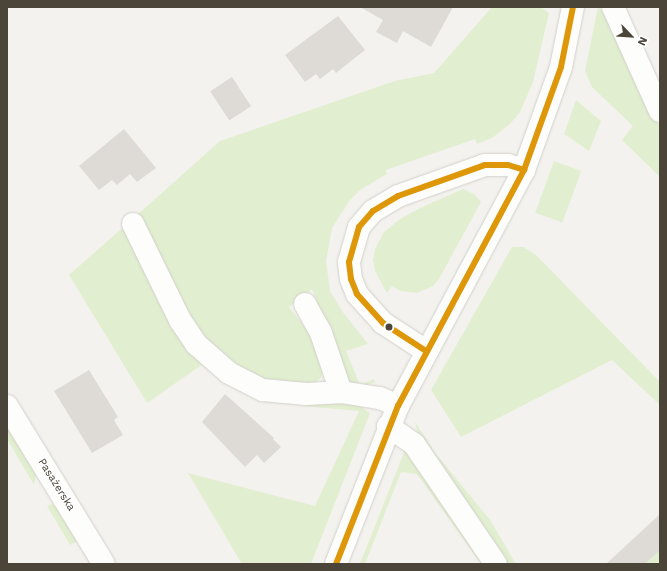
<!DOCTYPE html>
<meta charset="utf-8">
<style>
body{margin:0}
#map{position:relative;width:667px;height:571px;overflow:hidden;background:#f4f2ee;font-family:"Work Sans",sans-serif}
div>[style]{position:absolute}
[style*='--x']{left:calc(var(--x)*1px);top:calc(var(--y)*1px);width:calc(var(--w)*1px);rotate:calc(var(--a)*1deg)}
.green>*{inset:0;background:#e1eecf;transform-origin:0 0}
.building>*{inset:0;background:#dedbd6;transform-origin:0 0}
.roads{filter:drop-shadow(0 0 1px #d2d0cb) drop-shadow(0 0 1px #d2d0cb)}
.minor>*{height:22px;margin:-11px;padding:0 11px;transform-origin:11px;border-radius:11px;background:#fdfdfc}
.bus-1>*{height:6px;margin:-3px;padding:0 3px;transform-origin:3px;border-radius:3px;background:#dd9709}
.dots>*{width:11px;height:11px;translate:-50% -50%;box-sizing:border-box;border:2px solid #fff;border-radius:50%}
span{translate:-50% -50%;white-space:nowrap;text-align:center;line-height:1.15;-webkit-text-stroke:3.5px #fff;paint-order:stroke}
.street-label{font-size:11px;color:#4b4439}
.frame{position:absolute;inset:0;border:8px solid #4b4439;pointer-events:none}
.north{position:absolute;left:611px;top:16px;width:40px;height:40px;-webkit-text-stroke:3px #fff;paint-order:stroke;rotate:115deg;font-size:11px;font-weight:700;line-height:16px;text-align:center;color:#4b4439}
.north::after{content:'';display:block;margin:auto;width:14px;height:18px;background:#4b4439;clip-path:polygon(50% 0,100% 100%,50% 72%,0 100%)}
</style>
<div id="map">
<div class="green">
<div style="clip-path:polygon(492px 7px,540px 7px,549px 13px,533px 82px,520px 112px,510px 124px,492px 138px,477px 144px,475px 139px,386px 170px,387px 174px,360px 190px,350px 200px,332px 228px,326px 261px,330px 291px,342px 311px,368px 344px,346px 351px,360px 385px,374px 379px,375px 382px,361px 387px,350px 382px,344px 373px,312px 289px,289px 307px,316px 342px,323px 361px,322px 376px,312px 387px,248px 376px,196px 336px,136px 216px,220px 141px,395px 81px,434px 73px)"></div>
<div style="clip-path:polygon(598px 7px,611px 20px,660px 127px,660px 177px,622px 140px,633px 126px,592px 87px,585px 71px)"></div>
<div style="clip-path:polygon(576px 100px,601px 121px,589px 151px,564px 134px)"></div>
<div style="left:554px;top:161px;width:29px;height:55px;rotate:20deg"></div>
<div style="clip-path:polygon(463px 189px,474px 194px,481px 202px,439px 279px,433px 286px,417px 293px,400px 291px,392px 286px,387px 293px,375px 271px,373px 260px,375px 249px,384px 232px,400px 219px,420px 208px)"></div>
<div style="clip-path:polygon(128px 223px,203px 364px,147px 403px,69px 275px)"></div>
<div style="clip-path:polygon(512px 247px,523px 247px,535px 254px,660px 382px,660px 405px,612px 360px,461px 437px,431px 390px)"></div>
<div style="clip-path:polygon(325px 401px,360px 406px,370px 413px,311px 564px,242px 564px,188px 473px,315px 506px,359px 411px,303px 406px)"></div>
<div style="clip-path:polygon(415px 422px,436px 454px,490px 520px,516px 564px,504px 564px,418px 435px)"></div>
<div style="clip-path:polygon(7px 424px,36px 474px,34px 485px,7px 439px)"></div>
<div style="clip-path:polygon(405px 450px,488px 564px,481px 564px,417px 474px,401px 472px,365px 564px,360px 564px)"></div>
<div style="clip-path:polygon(52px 504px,59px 509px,93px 564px,90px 564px,77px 541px,70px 545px,47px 506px)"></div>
<div style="clip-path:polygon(660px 550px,660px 564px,645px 564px)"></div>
</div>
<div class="building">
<div style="clip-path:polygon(360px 7px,453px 7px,431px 47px,403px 31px,397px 43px,376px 32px,383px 20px)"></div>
<div style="clip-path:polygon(338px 16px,365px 50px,336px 73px,333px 69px,320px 79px,316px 74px,305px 82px,285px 55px)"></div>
<div style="left:232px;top:77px;width:35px;height:26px;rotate:57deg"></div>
<div style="clip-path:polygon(124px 129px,156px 168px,137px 182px,130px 174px,117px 185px,112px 180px,99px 190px,79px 166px)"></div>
<div style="clip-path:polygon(89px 370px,118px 417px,114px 420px,123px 435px,92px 453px,54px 391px)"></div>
<div style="clip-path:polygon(225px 394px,274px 438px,273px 439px,281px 447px,264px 463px,257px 455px,245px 467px,202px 422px)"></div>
<div style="clip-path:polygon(660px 514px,660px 550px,645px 564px,606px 564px)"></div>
</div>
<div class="roads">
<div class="minor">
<div style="--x:613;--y:7;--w:114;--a:65.7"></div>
<div style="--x:133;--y:224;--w:107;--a:63.9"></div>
<div style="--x:180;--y:320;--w:29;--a:56"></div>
<div style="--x:196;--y:344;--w:44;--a:41.3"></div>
<div style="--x:229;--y:373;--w:38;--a:27"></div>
<div style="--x:263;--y:390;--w:43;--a:5.3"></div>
<div style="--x:306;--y:394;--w:35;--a:-3"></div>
<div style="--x:341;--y:392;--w:39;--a:9"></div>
<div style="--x:380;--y:398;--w:20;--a:24"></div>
<div style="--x:305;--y:304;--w:33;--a:61"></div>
<div style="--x:321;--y:333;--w:62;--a:71.3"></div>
<div style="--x:426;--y:351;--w:51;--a:-146.9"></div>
<div style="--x:383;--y:323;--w:39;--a:-132"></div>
<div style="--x:357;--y:294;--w:16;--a:-112"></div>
<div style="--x:351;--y:279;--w:17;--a:-97"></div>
<div style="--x:349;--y:262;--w:36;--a:-74"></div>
<div style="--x:359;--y:227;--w:21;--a:-49"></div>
<div style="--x:373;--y:211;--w:29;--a:-31"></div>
<div style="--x:398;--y:196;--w:92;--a:-19.6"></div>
<div style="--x:485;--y:165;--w:23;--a:0"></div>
<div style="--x:508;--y:165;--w:17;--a:17"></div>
<div style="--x:7;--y:406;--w:185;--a:58.5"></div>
<div style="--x:388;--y:426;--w:32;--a:35"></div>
<div style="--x:414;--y:444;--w:145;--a:55.7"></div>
<div style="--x:336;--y:564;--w:170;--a:-68.6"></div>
<div style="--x:398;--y:406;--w:268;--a:-61.9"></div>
<div style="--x:524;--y:170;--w:109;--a:-70.2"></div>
<div style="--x:561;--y:67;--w:61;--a:-78.7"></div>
</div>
</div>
<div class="bus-1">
<div style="--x:426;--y:351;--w:51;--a:-146.9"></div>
<div style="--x:383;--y:323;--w:39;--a:-132"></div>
<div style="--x:357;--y:294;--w:16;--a:-112"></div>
<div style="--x:351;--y:279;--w:17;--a:-97"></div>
<div style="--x:349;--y:262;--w:36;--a:-74"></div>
<div style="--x:359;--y:227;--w:21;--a:-49"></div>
<div style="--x:373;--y:211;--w:29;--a:-31"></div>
<div style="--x:398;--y:196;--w:92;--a:-19.6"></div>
<div style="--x:485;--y:165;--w:23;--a:0"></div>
<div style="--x:508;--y:165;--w:17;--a:17"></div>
<div style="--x:336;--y:564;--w:170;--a:-68.6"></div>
<div style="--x:398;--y:406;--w:268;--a:-61.9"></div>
<div style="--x:524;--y:170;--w:109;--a:-70.2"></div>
<div style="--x:561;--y:67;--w:61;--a:-78.7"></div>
</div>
<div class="dots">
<div style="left:389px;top:327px;background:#4b4439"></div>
</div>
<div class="street-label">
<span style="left:56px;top:485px;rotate:58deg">Pasażerska</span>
</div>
<div class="frame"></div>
<div class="north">N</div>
</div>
